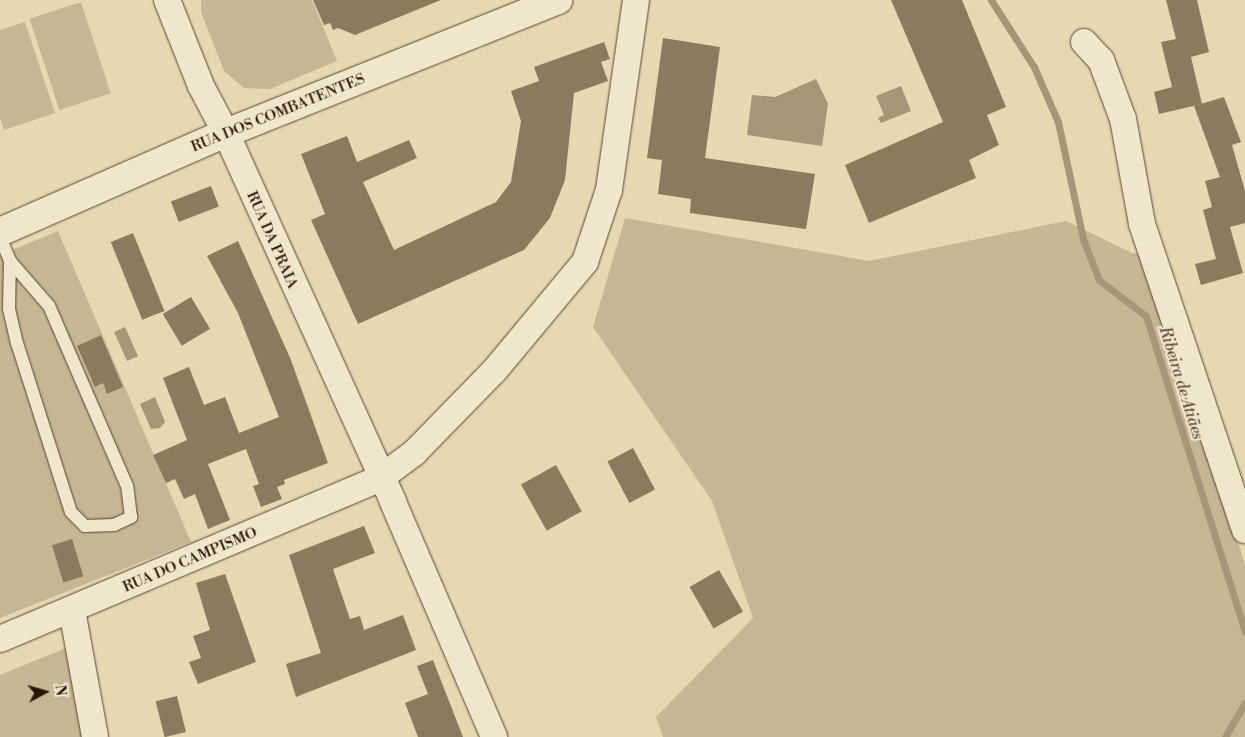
<!DOCTYPE html>
<meta charset="utf-8">
<style>
body{margin:0}
#map{position:relative;width:1245px;height:737px;overflow:hidden;background:#e6d8b1;font-family:"Libre Bodoni",serif}
div>[style]{position:absolute}
[style*='--x']{left:calc(var(--x)*1px);top:calc(var(--y)*1px);width:calc(var(--w)*1px);rotate:calc(var(--a)*1deg)}
.green>*{inset:0;background:#c6b794;transform-origin:0 0}
.water>*{inset:0;background:#a69677;transform-origin:0 0}
.stream>*{height:7px;margin:-3.5px;padding:0 3.5px;transform-origin:3.5px;border-radius:3.5px;background:#a69677}
.building>*{inset:0;background:#8c7a5f;transform-origin:0 0}
.roads{filter:drop-shadow(0 0 1px #594632) drop-shadow(0 0 1px #594632)}
.service>*{height:12px;margin:-6px;padding:0 6px;transform-origin:6px;border-radius:6px;background:#efe6cc}
.minor>*{height:26px;margin:-13px;padding:0 13px;transform-origin:13px;border-radius:13px;background:#efe6cc}
.secondary>*{height:28px;margin:-14px;padding:0 14px;transform-origin:14px;border-radius:14px;background:#efe6cc}
span{translate:-50% -50%;white-space:nowrap;text-align:center;line-height:1.15;-webkit-text-stroke:4.5px #efe6cc;paint-order:stroke}
.street-label{font-size:15px;color:#2a1507}
.water-label{font-size:16px;color:#5c4934;font-style:italic}
.north{position:absolute;left:20px;top:667px;width:50px;height:50px;-webkit-text-stroke:4px #efe6cc;paint-order:stroke;rotate:84deg;font-size:14px;font-weight:700;line-height:20px;text-align:center;color:#2a1507}
.north::after{content:'';display:block;margin:auto;width:18px;height:22px;background:#2a1507;clip-path:polygon(50% 0,100% 100%,50% 72%,0 100%)}
</style>
<div id="map">
<div class="green">
<div style="clip-path:polygon(201px 0,312px 0,337px 61px,270px 89px,244px 88px,224px 71px,201px 12px)"></div>
<div style="left:81px;top:2px;width:96px;height:54px;rotate:72deg"></div>
<div style="clip-path:polygon(25px 22px,55px 113px,4px 130px,0 118px,0 30px)"></div>
<div style="clip-path:polygon(625px 218px,869px 261px,1066px 221px,1132px 253px,1150px 255px,1245px 565px,1245px 737px,663px 737px,656px 717px,753px 618px,712px 501px,593px 327px)"></div>
<div style="clip-path:polygon(58px 231px,191px 542px,0 618px,0 255px)"></div>
<div style="clip-path:polygon(71px 646px,86px 737px,0 737px,0 675px)"></div>
</div>
<div class="water">
<div style="clip-path:polygon(816px 79px,828px 104px,822px 146px,747px 135px,752px 95px,775px 97px)"></div>
<div style="clip-path:polygon(901px 86px,911px 111px,881px 123px,878px 118px,884px 115px,876px 96px)"></div>
<div style="left:125px;top:327px;width:32px;height:12px;rotate:66deg"></div>
<div style="clip-path:polygon(155px 397px,165px 422px,160px 428px,151px 429px,140px 404px)"></div>
</div>
<div class="stream">
<div style="--x:991;--y:0;--w:80;--a:57.3"></div>
<div style="--x:1034;--y:67;--w:60;--a:66.4"></div>
<div style="--x:1058;--y:122;--w:120;--a:77.9"></div>
<div style="--x:1083;--y:239;--w:44;--a:68.7"></div>
<div style="--x:1099;--y:280;--w:59;--a:37.5"></div>
<div style="--x:1146;--y:316;--w:331;--a:72.6"></div>
<div style="--x:1225;--y:737;--w:39;--a:-60"></div>
</div>
<div class="building">
<div style="clip-path:polygon(313px 0,441px 0,355px 35px,338px 28px,333px 30px,330px 23px,324px 25px)"></div>
<div style="clip-path:polygon(891px 0,962px 0,1006px 107px,987px 115px,999px 145px,969px 160px,976px 178px,869px 223px,845px 165px,943px 122px)"></div>
<div style="clip-path:polygon(1166px 0,1197px 0,1209px 52px,1191px 57px,1202px 104px,1159px 114px,1154px 92px,1172px 87px,1161px 42px,1176px 39px)"></div>
<div style="clip-path:polygon(663px 38px,720px 47px,705px 158px,815px 174px,806px 229px,690px 213px,691px 199px,658px 194px,662px 160px,647px 158px)"></div>
<div style="clip-path:polygon(604px 42px,610px 59px,601px 62px,608px 81px,574px 93px,565px 180px,550px 218px,524px 250px,358px 324px,311px 220px,325px 214px,301px 154px,347px 136px,357px 162px,409px 140px,417px 158px,363px 182px,394px 250px,496px 202px,511px 182px,521px 121px,511px 91px,539px 81px,534px 67px)"></div>
<div style="clip-path:polygon(1224px 97px,1241px 142px,1232px 145px,1245px 191px,1245px 223px,1230px 227px,1243px 273px,1201px 285px,1195px 264px,1216px 259px,1203px 210px,1212px 207px,1205px 181px,1220px 177px,1194px 106px)"></div>
<div style="left:211px;top:186px;width:22px;height:43px;rotate:69deg"></div>
<div style="left:133px;top:233px;width:84px;height:24px;rotate:68deg"></div>
<div style="clip-path:polygon(238px 241px,291px 360px,328px 463px,284px 480px,285px 484px,277px 487px,282px 499px,261px 507px,253px 486px,259px 484px,246px 449px,208px 464px,230px 520px,208px 529px,195px 494px,184px 499px,175px 479px,166px 483px,153px 455px,187px 440px,163px 378px,189px 367px,204px 405px,225px 397px,239px 433px,279px 417px,238px 313px,207px 256px)"></div>
<div style="left:191px;top:297px;width:37px;height:33px;rotate:59deg"></div>
<div style="clip-path:polygon(101px 335px,123px 387px,107px 394px,103px 383px,95px 387px,77px 346px)"></div>
<div style="left:633px;top:448px;width:47px;height:29px;rotate:62deg"></div>
<div style="left:556px;top:465px;width:53px;height:40px;rotate:61deg"></div>
<div style="clip-path:polygon(364px 526px,375px 553px,333px 569px,350px 619px,360px 616px,364px 630px,403px 615px,416px 650px,296px 697px,286px 664px,321px 653px,289px 555px)"></div>
<div style="left:72px;top:539px;width:39px;height:21px;rotate:73deg"></div>
<div style="left:719px;top:570px;width:48px;height:34px;rotate:60deg"></div>
<div style="clip-path:polygon(225px 574px,256px 662px,198px 684px,189px 662px,201px 658px,193px 636px,210px 630px,196px 583px)"></div>
<div style="clip-path:polygon(433px 660px,463px 737px,418px 737px,405px 703px,428px 694px,417px 666px)"></div>
<div style="left:177px;top:696px;width:37px;height:22px;rotate:76deg"></div>
</div>
<div class="roads">
<div class="service">
<div style="--x:0;--y:237;--w:26;--a:67"></div>
<div style="--x:10;--y:261;--w:48;--a:91.2"></div>
<div style="--x:9;--y:309;--w:35;--a:77"></div>
<div style="--x:17;--y:343;--w:177;--a:72.3"></div>
<div style="--x:71;--y:512;--w:20;--a:45"></div>
<div style="--x:85;--y:526;--w:29;--a:-2"></div>
<div style="--x:114;--y:525;--w:19;--a:-25"></div>
<div style="--x:131;--y:517;--w:31;--a:-97"></div>
<div style="--x:127;--y:486;--w:196;--a:-113.4"></div>
<div style="--x:49;--y:306;--w:60;--a:-130.9"></div>
</div>
<div class="minor">
<div style="--x:167;--y:0;--w:92;--a:68.4"></div>
<div style="--x:201;--y:86;--w:53;--a:62"></div>
<div style="--x:226;--y:133;--w:405;--a:65.6"></div>
<div style="--x:393;--y:502;--w:256;--a:66.7"></div>
<div style="--x:1084;--y:42;--w:25;--a:47"></div>
<div style="--x:1101;--y:60;--w:63;--a:69.6"></div>
<div style="--x:1123;--y:119;--w:107;--a:79.7"></div>
<div style="--x:1142;--y:224;--w:323;--a:71.4"></div>
<div style="--x:72;--y:610;--w:129;--a:79.7"></div>
<div style="--x:0;--y:639;--w:411;--a:-22.9"></div>
<div style="--x:379;--y:479;--w:44;--a:-36.6"></div>
<div style="--x:414;--y:453;--w:116;--a:-45.7"></div>
<div style="--x:495;--y:370;--w:141;--a:-50.2"></div>
<div style="--x:585;--y:262;--w:76;--a:-71.6"></div>
<div style="--x:609;--y:190;--w:192;--a:-81.9"></div>
</div>
<div class="secondary">
<div style="--x:0;--y:232;--w:247;--a:-23.7"></div>
<div style="--x:226;--y:133;--w:358;--a:-21.8"></div>
</div>
</div>
<div class="street-label">
<span style="left:278px;top:113px;rotate:-22deg">RUA DOS COMBATENTES</span>
<span style="left:272px;top:240px;rotate:66deg">RUA DA PRAIA</span>
<span style="left:190px;top:560px;rotate:-23deg">RUA DO CAMPISMO</span>
</div>
<div class="water-label">
<span style="left:1181px;top:383px;rotate:73deg">Ribeira de Atiães</span>
</div>
<div class="north">N</div>
</div>
